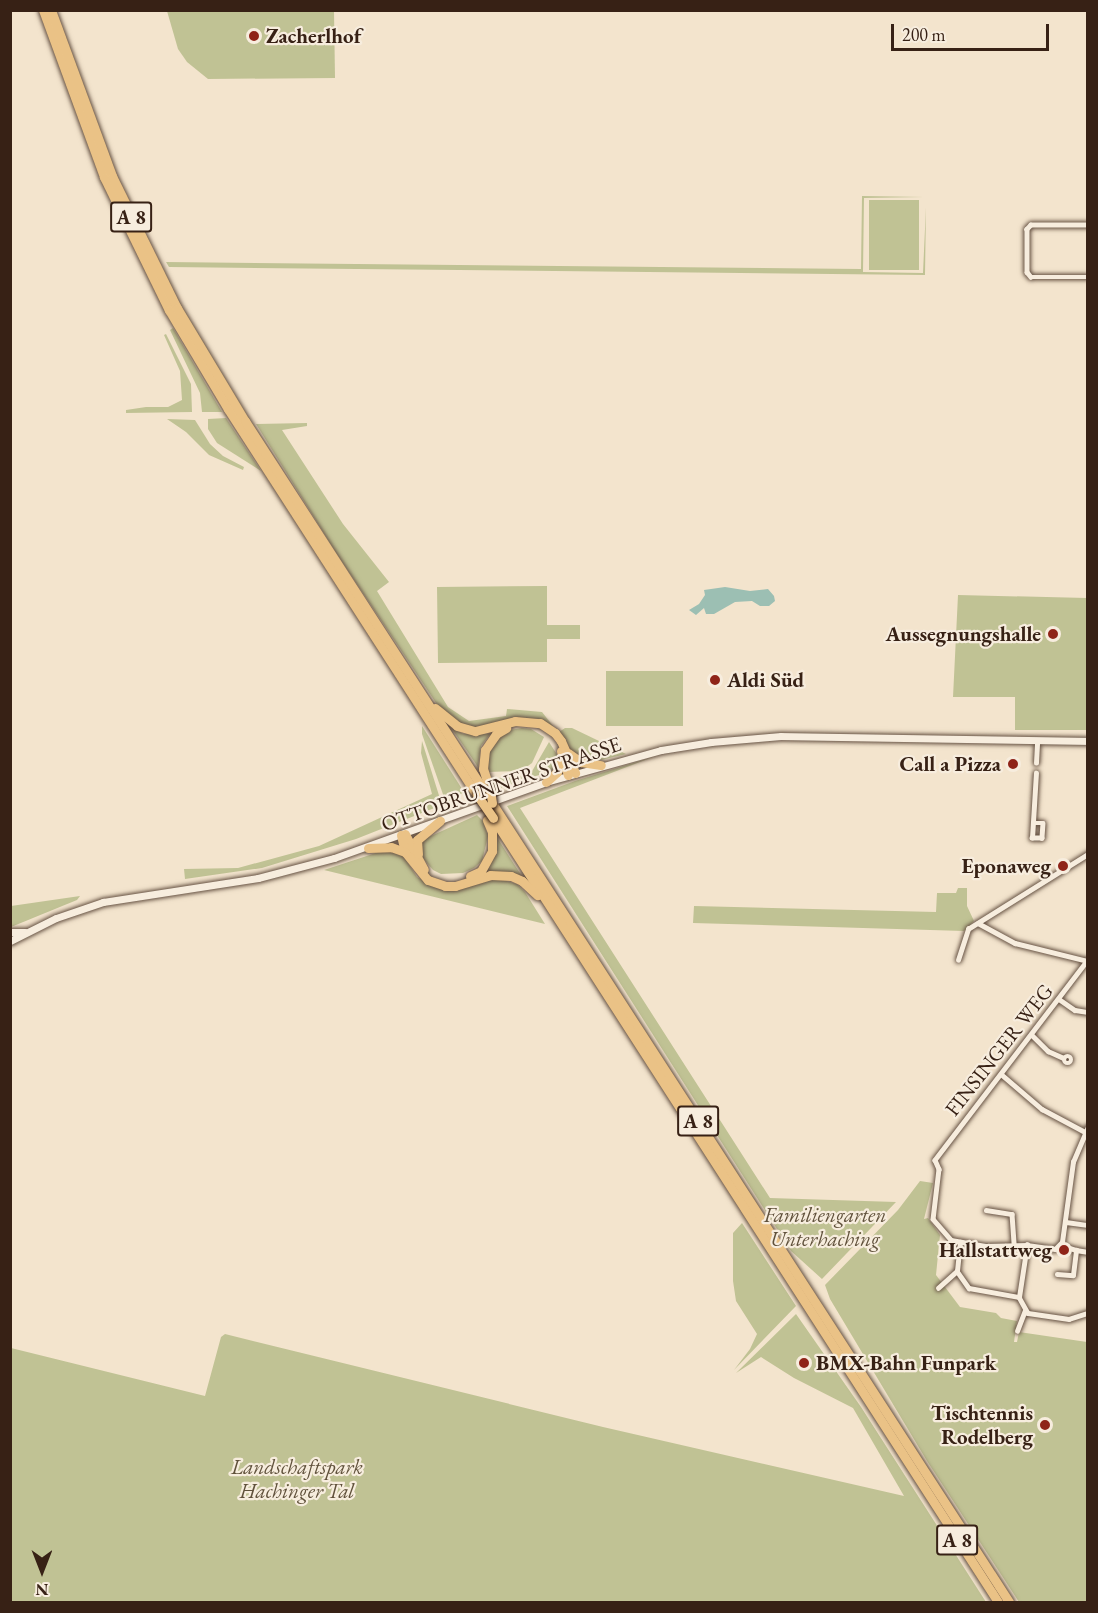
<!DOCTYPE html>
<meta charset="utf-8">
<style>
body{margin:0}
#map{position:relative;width:1098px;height:1613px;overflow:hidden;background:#f3e4cd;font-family:"EB Garamond",serif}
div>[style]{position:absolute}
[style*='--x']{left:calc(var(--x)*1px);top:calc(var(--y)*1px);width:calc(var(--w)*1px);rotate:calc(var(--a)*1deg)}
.green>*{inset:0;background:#c0c294;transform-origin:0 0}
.water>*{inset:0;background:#9cbfb3}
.roads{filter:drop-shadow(0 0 2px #665243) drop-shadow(0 0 2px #665243)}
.minor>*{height:4.5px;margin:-2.25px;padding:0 2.25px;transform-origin:2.25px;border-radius:2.25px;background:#f7edde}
.minor>.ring{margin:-2.25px;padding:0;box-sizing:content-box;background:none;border:4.5px solid #f7edde;border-radius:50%}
.secondary>*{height:7px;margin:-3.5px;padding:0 3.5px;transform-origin:3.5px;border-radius:3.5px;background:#f7edde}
.motorway>*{height:9px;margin:-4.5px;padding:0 4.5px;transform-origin:4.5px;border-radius:4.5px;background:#eac286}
.bridges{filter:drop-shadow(0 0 2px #372115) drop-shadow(0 0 2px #372115)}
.motorway-bridge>*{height:9px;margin:-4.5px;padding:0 4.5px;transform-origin:4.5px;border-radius:4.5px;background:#eac286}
.dots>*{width:16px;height:16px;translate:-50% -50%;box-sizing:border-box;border:3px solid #f7edde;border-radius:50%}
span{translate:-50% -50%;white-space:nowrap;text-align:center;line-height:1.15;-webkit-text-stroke:4.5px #f7edde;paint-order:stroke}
.shield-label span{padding:2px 4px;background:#f7edde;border:2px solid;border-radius:4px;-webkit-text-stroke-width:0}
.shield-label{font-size:20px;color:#372115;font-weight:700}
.poi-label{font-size:21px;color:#372115;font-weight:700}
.left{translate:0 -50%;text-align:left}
.right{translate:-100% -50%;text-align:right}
.street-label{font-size:21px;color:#372115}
.park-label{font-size:21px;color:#60513b;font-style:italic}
.frame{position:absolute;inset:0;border:12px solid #372115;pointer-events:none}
.north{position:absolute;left:12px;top:1541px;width:60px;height:60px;-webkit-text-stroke:4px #f7edde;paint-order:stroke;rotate:180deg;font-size:16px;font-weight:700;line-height:24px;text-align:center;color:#372115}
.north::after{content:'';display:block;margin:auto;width:21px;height:27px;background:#372115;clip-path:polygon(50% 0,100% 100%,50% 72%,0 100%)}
.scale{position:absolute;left:891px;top:24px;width:158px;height:27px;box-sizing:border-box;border:3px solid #372115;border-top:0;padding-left:8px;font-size:18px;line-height:21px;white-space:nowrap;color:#372115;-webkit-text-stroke:4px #f7edde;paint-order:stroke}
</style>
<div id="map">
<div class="green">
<div style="clip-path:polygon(167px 11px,334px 11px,335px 78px,208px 79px,187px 62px,178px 49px)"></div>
<div style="clip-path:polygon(862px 196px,924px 197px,864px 198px,863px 272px,923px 273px,926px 207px,925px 275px,169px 267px,166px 262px,861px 269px)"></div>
<div style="left:869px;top:200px;width:50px;height:70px"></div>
<div style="clip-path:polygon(173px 328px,222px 412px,202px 412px,200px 393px,170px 330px)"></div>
<div style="clip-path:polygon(166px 334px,191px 384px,192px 412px,126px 413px,126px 410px,146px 407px,168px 407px,182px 400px,180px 371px,164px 335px)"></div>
<div style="clip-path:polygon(226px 418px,261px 471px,217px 443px,208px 429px,208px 419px)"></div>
<div style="clip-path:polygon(167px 419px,195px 420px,210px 444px,223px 456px,244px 467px,243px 470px,209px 455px,186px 432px)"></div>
<div style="clip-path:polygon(307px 423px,307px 426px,282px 430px,343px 524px,389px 582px,377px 591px,448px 707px,469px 721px,506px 716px,507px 709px,542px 712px,553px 726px,551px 727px,541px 721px,468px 729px,442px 712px,335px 551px,256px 424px)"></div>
<div style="clip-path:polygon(547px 586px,547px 625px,580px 625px,580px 639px,547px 639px,547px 662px,438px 663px,437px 587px)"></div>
<div style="clip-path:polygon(958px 595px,1087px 598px,1087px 730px,1015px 730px,1015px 697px,953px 697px)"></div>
<div style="left:683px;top:671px;width:55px;height:77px;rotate:90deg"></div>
<div style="clip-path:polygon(422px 726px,464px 792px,446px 803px,422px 734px)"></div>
<div style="clip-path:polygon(522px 728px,531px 729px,544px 737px,532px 763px,521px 771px,488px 772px,489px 751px,494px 740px,510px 730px)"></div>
<div style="clip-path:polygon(565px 728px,572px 728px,626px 754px,601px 760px,579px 758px,569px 749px,559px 732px)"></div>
<div style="clip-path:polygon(452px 729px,464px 734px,490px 734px,481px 746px,478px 767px)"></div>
<div style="clip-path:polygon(422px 741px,442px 805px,356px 839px,262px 868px,185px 879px,184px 869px,238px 868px,319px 846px,432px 794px,421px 753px)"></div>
<div style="clip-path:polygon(549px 742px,558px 756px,556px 766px,551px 771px,497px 789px,493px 784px,491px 779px,496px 778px,519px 777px,531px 773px)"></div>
<div style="clip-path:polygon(653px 757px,520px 808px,770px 1198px,896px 1202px,822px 1279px,791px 1251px,507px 806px,575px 781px)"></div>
<div style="clip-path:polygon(477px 815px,483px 821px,488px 836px,482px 861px,474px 868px,463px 873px,441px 874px,433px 870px,421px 856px,420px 841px)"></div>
<div style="clip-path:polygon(496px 836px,523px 878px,483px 874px,496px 853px)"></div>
<div style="clip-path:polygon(382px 851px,396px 851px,404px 857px,417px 877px,436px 887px,496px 878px,517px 884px,525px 892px,545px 924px,324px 870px)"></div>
<div style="clip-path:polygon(958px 888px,967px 888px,967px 906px,974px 921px,964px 931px,693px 923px,694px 906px,936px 912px,937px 893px,956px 893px)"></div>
<div style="clip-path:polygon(80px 896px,77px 900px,11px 927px,11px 906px)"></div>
<div style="clip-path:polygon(920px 1181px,933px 1183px,924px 1219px,928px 1218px,940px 1235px,936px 1275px,960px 1307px,996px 1313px,1001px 1318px,1017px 1321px,1014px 1342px,1017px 1342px,1019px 1332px,1087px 1342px,1087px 1602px,1019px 1602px,927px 1461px,830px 1299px,825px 1285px,898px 1210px)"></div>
<div style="clip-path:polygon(742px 1223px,796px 1306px,734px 1370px,750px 1349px,757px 1334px,736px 1301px,733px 1281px,733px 1233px)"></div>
<div style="clip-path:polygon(796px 1314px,861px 1407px,986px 1602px,11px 1602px,11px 1348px,205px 1396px,221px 1337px,225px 1334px,603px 1427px,904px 1496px,853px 1408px,794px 1378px,761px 1357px,736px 1373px)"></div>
</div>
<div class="water">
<div style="clip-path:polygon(725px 587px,750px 591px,768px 589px,774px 596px,775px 601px,769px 606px,760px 606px,752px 601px,735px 602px,714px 614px,706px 614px,704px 608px,696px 615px,689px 610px,699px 604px,705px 595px,704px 590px)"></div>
</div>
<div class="roads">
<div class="minor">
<div style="--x:1088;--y:225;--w:57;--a:180"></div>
<div style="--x:1031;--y:225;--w:6;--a:135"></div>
<div style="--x:1027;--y:229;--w:43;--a:90"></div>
<div style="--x:1027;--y:272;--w:6;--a:51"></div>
<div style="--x:1031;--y:277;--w:57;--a:0"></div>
<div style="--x:1036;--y:763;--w:22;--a:-87"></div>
<div style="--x:1035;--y:823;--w:8;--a:0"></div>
<div style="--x:1043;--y:823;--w:15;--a:94"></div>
<div style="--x:1042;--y:838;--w:10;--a:180"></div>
<div style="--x:1032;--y:838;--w:65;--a:-86.5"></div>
<div style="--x:978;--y:923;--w:42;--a:28.4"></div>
<div style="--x:1015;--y:943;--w:75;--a:13.9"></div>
<div style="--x:958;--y:960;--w:33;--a:-72"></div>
<div style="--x:968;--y:929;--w:142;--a:-32"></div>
<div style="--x:1088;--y:960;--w:252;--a:127.4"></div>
<div style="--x:935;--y:1160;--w:10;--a:66"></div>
<div style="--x:939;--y:1169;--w:50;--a:96.8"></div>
<div style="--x:933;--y:1219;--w:28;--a:49"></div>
<div style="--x:951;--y:1240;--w:36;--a:10"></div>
<div style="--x:986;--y:1246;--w:41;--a:-1.4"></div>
<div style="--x:1027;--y:1245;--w:28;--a:8"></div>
<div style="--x:1055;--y:1249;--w:10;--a:-45"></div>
<div style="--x:1062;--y:1242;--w:81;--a:-82.2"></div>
<div style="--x:1073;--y:1162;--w:38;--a:-67"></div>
<div style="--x:1059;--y:999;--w:19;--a:35"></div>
<div style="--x:1075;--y:1010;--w:13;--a:9"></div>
<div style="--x:1032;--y:1035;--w:23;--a:45"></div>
<div style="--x:1048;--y:1051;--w:17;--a:24"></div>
<div class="ring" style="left:1064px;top:1056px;width:3.5px;height:3.5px"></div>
<div style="--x:1001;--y:1074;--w:54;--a:40.5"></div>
<div style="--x:1042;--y:1109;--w:49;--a:28.1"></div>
<div style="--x:986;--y:1210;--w:26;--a:9"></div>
<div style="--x:1012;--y:1214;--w:30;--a:86"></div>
<div style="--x:1066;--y:1222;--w:22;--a:8"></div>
<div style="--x:1060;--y:1245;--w:17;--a:17"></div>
<div style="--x:957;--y:1271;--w:29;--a:-84"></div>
<div style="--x:1057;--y:1274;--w:16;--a:4"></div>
<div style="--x:1073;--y:1275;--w:25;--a:-83"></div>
<div style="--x:1076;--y:1250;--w:12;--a:9"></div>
<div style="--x:938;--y:1288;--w:25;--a:-42"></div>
<div style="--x:957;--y:1271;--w:21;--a:55"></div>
<div style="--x:969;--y:1288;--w:51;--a:10.2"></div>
<div style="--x:1019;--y:1297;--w:18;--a:61"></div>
<div style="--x:1028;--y:1313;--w:41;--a:8.3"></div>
<div style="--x:1069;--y:1319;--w:20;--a:-18"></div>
<div style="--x:1019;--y:1297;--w:53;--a:-81.3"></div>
<div style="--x:1017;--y:1331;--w:22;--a:-69"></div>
</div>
<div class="secondary">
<div style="--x:10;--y:932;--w:15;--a:0"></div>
<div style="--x:10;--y:941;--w:51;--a:-26.6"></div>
<div style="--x:56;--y:918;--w:50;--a:-18.8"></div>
<div style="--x:103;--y:902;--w:157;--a:-8.8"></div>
<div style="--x:258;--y:878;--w:79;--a:-14.7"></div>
<div style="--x:334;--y:858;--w:225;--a:-19.7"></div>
<div style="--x:546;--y:782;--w:119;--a:-15.5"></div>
<div style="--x:661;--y:750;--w:51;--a:-9.1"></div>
<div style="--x:711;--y:742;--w:70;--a:-4.9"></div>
<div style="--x:781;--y:736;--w:307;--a:0.9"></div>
</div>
<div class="motorway">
<div style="--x:43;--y:10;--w:178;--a:69.9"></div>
<div style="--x:104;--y:177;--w:148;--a:64"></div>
<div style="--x:169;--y:310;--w:115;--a:59.2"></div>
<div style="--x:228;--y:409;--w:459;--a:57.2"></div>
<div style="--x:51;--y:10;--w:177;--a:69.8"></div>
<div style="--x:112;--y:176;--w:147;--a:63.8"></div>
<div style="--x:177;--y:308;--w:132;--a:59"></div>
<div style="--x:245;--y:421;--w:442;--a:57.1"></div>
<div style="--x:435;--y:708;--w:28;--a:39"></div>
<div style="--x:457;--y:726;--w:19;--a:16"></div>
<div style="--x:475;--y:731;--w:41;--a:-14"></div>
<div style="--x:515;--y:721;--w:25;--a:5"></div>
<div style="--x:540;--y:723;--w:18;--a:34"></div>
<div style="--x:555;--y:733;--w:10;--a:53"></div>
<div style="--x:561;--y:741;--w:35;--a:66"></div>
<div style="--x:561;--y:751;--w:25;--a:74"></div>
<div style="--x:568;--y:753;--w:16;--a:35"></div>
<div style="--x:581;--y:762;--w:20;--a:9"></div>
<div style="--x:546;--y:782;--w:15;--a:-42"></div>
<div style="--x:557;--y:772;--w:14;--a:-69"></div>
<div style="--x:490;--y:790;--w:22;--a:-108"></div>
<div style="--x:483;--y:769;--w:19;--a:-84"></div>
<div style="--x:485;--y:750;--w:19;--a:-55"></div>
<div style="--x:496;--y:734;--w:12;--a:-31"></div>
<div style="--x:492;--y:803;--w:952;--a:57.09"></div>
<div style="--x:493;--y:818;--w:933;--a:57.21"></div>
<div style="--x:405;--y:834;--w:40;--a:62"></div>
<div style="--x:401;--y:835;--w:17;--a:77"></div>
<div style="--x:405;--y:852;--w:36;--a:51"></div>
<div style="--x:428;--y:880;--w:18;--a:19"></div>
<div style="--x:445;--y:886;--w:10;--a:0"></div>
<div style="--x:455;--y:886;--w:37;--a:-17"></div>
<div style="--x:490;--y:875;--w:21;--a:3"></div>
<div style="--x:511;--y:876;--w:12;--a:24"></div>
<div style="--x:522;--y:881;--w:21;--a:43"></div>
<div style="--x:368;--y:848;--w:23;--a:-2"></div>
<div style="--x:391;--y:847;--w:15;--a:20"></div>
<div style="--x:418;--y:854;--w:14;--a:-94"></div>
<div style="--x:417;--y:840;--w:30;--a:-40"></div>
<div style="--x:470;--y:876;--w:12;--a:-24"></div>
<div style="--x:481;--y:871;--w:23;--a:-61"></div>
<div style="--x:492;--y:851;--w:19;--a:-90"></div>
<div style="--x:492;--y:832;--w:13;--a:-113"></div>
</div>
</div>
<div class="bridges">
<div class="motorway-bridge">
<div style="--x:490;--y:790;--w:13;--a:81"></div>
<div style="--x:477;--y:795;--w:28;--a:55"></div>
</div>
</div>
<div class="dots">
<div style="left:254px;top:36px;background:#8f2418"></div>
<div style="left:1053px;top:634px;background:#8f2418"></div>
<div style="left:715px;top:680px;background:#8f2418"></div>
<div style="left:1013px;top:764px;background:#8f2418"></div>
<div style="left:1063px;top:866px;background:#8f2418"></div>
<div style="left:1064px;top:1250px;background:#8f2418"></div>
<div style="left:804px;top:1363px;background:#8f2418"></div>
<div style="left:1045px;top:1425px;background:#8f2418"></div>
</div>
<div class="shield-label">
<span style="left:131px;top:217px">A 8</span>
<span style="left:698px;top:1121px">A 8</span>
<span style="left:957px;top:1540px">A 8</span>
</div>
<div class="poi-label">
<span class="left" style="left:266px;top:36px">Zacherlhof</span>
<span class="right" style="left:1041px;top:634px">Aussegnungshalle</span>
<span class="left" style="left:727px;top:680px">Aldi Süd</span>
<span class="right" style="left:1001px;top:764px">Call a Pizza</span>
<span class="right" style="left:1051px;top:866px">Eponaweg</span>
<span class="right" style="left:1052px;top:1250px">Hallstattweg</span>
<span class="left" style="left:816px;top:1363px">BMX-Bahn Funpark</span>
<span class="right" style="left:1033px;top:1425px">Tischtennis<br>Rodelberg</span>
</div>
<div class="street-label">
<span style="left:501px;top:784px;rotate:-19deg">OTTOBRUNNER STRASSE</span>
<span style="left:999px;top:1050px;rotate:-52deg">FINSINGER WEG</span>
</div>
<div class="park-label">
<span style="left:825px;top:1227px">Familiengarten<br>Unterhaching</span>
<span style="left:297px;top:1479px">Landschaftspark<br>Hachinger Tal</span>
</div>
<div class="frame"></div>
<div class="north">N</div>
<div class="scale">200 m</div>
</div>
